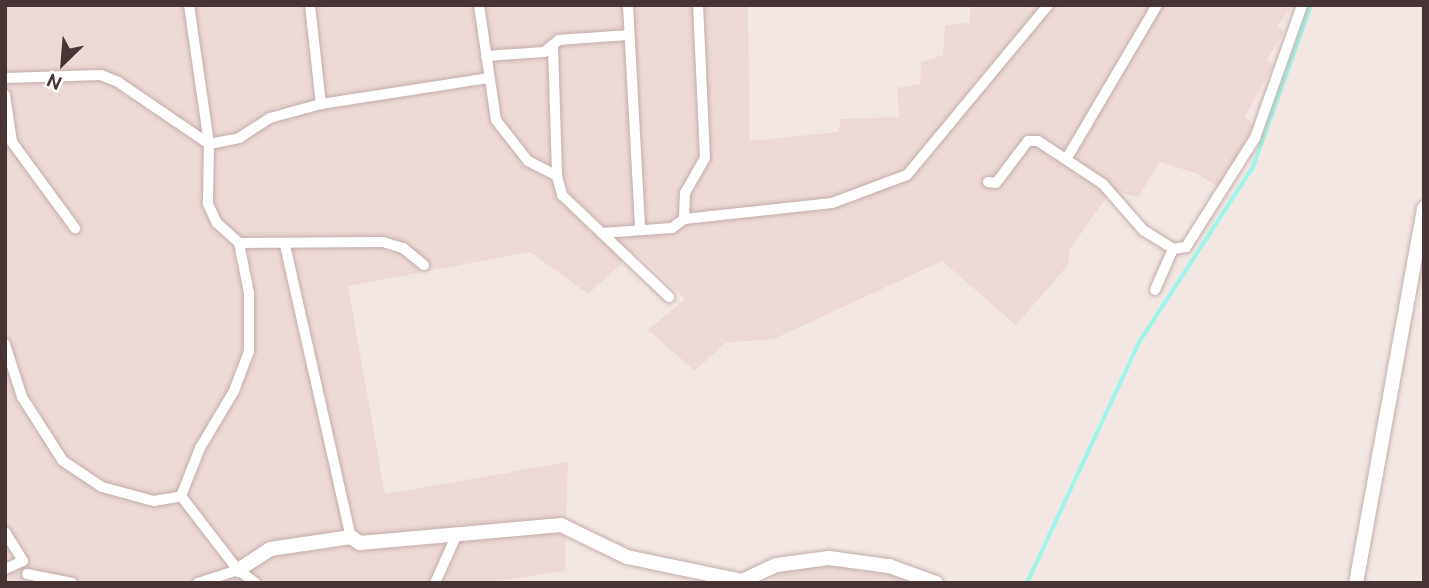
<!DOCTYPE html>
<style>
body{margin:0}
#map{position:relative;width:1429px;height:588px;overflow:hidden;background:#f3e7e4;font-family:Ubuntu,sans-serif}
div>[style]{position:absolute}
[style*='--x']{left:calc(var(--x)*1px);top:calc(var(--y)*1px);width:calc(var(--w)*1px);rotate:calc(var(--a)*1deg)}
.residential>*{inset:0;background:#ecd9d6}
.stream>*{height:3.5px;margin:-1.75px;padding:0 1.75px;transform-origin:1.75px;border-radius:1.75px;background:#9cf5e9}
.roads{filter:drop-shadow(0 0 2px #c2ada9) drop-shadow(0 0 2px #c2ada9)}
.minor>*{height:10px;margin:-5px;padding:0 5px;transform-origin:5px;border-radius:5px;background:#fff}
.tertiary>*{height:14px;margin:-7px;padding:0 7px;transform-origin:7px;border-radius:7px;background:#fff}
span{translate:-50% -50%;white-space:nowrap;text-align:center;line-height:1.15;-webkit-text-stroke:5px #fff;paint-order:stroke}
.frame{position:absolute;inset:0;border:7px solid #463534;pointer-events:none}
.north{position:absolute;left:28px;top:28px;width:70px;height:70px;-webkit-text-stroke:5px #fff;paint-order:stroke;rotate:205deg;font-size:19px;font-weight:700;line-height:28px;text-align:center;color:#463534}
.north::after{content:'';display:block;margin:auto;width:24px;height:32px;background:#463534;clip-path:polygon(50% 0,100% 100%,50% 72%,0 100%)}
</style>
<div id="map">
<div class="residential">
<div style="clip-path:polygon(5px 5px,748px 5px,750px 141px,838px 132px,841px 119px,899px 117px,897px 88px,920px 84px,921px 62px,943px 55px,945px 25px,970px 23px,970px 5px,1293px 5px,1278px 25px,1284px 33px,1267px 59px,1273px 66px,1245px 116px,1255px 129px,1219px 188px,1198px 174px,1160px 162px,1138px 197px,1111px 191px,1070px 249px,1068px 265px,1016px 325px,942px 261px,774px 339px,725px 343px,695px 371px,648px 330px,685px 299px,635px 252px,588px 294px,530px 252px,348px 286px,385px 494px,568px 462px,565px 571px,484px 583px,5px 583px)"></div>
<div style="clip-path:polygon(815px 563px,912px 578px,922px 583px,770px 583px,776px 573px)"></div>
</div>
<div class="stream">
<div style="--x:1027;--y:583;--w:267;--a:-65"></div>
<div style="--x:1140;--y:341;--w:207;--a:-57"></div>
<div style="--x:1253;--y:167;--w:172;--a:-70.3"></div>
</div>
<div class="roads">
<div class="minor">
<div style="--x:189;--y:5;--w:140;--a:81.8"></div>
<div style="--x:209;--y:144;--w:60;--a:91"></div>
<div style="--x:208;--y:204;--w:21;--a:65"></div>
<div style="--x:217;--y:223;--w:30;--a:42"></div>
<div style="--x:239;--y:243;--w:144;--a:-0.4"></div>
<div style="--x:383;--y:242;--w:21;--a:17"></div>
<div style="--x:403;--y:248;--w:27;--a:39"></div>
<div style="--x:310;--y:5;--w:100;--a:83.7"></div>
<div style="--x:321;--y:104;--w:169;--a:-8.8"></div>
<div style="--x:479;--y:5;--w:116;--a:81.6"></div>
<div style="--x:496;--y:120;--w:52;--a:52"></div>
<div style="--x:528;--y:161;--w:33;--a:27"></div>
<div style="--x:557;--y:176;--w:20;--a:75"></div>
<div style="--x:562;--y:195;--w:148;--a:43.6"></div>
<div style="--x:628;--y:5;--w:223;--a:86.9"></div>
<div style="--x:553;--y:46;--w:130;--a:88.2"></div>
<div style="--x:486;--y:56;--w:58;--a:-3.9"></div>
<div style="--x:544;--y:52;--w:19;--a:-39"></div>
<div style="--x:559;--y:40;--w:70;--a:-4.1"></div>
<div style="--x:5;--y:78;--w:96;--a:-1.8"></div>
<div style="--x:101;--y:75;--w:18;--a:22"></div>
<div style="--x:118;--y:82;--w:110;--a:34.3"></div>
<div style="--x:209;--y:144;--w:31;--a:-11"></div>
<div style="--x:239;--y:138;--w:37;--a:-33"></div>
<div style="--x:270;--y:118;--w:53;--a:-15.4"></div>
<div style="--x:5;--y:95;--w:48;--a:81.5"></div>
<div style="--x:12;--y:142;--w:107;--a:53.8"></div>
<div style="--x:1067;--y:158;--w:178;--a:-59.5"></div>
<div style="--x:988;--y:182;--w:8;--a:7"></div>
<div style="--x:996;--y:183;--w:53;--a:-52.7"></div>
<div style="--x:1028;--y:141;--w:10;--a:0"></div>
<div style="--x:1038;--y:141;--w:78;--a:33.5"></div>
<div style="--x:1103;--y:184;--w:61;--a:49"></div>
<div style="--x:1143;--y:230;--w:36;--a:32"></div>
<div style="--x:684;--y:219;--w:26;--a:-88"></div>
<div style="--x:685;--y:193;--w:40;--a:-60.3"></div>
<div style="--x:705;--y:158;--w:153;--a:-92.6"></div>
<div style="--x:602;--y:233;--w:70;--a:-4.1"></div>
<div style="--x:672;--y:228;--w:15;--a:-37"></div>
<div style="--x:684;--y:219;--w:149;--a:-6.2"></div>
<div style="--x:832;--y:203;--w:80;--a:-20.5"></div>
<div style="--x:907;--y:175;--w:221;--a:-50.3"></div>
<div style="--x:285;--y:245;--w:299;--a:77.3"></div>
<div style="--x:1155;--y:290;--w:45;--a:-66.3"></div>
<div style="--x:1173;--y:249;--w:13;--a:-9"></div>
<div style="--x:1186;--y:247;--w:129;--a:-57.7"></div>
<div style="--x:1255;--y:138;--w:141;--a:-70.5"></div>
<div style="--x:5;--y:344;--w:56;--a:72.2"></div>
<div style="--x:22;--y:397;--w:76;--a:57.4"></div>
<div style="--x:63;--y:461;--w:47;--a:33.7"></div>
<div style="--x:102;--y:487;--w:54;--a:15.1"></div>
<div style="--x:154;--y:501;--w:27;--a:-10"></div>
<div style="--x:181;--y:496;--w:93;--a:52.4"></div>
<div style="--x:238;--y:570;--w:22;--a:36"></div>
<div style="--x:181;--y:496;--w:52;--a:-68.4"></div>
<div style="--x:200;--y:448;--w:66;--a:-59.2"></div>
<div style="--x:234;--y:391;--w:43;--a:-69.4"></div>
<div style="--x:249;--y:351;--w:58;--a:-90"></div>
<div style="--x:249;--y:293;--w:51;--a:-101.3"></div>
<div style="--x:5;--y:532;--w:34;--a:58"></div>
<div style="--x:23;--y:561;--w:20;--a:156"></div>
<div style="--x:27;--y:574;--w:46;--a:11.3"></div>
<div style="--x:198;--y:583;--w:42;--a:-18"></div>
<div style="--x:435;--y:583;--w:54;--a:-65.8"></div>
</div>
<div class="tertiary">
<div style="--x:238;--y:570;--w:38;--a:-33"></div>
<div style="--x:270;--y:549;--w:82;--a:-8.4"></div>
<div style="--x:351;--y:537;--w:11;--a:34"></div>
<div style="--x:360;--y:543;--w:202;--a:-5.1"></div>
<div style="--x:561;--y:525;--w:73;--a:25.9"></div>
<div style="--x:627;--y:557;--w:117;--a:11.8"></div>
<div style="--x:742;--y:581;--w:38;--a:-25"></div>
<div style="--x:777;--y:565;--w:52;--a:-7.7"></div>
<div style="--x:829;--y:558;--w:61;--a:7.6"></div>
<div style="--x:889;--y:566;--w:50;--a:19.9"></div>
<div style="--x:1356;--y:583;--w:381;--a:-79.7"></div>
</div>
</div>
<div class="frame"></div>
<div class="north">N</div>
</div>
